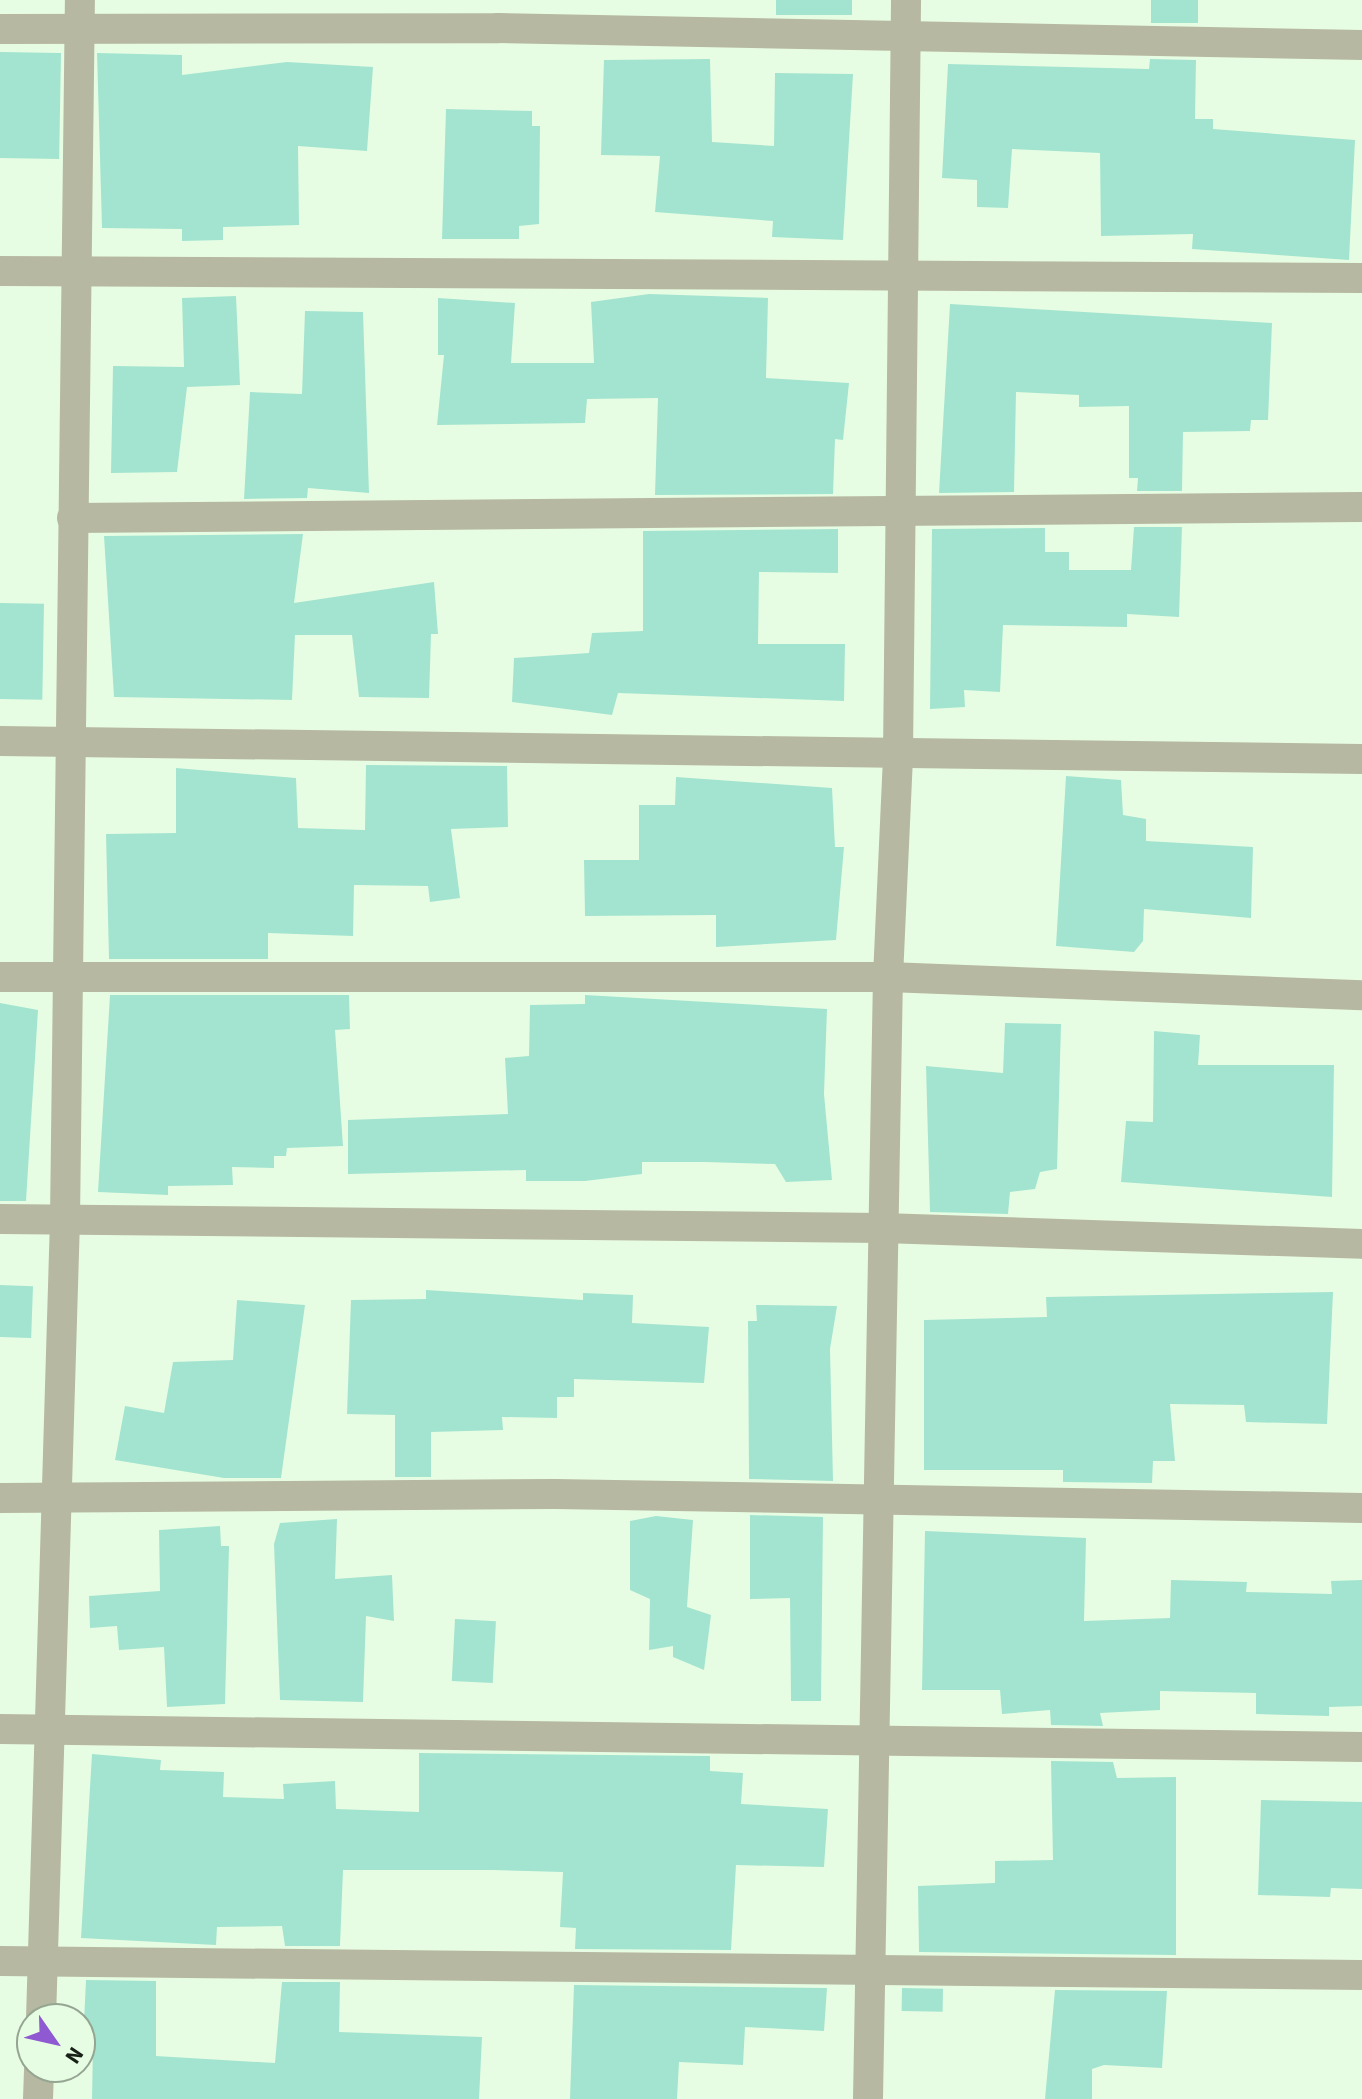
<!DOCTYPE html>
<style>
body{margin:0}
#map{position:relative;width:1362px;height:2099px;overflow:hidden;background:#e7fde3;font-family:"Source Sans 3",sans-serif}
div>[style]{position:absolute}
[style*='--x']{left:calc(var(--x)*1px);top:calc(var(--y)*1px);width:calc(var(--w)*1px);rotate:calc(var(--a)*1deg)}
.building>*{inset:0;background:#a3e4d0;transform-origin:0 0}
.street>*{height:30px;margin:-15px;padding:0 15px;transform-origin:15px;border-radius:15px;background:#b7b8a1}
span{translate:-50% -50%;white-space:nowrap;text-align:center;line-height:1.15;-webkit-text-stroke:6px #e7fde3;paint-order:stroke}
.north{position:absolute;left:16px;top:2003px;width:80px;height:80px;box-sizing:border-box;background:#e7fde3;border:2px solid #94a591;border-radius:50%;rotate:124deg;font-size:22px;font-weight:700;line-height:32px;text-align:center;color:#182017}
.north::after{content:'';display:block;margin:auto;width:28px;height:36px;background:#8e59d1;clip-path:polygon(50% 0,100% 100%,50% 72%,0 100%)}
</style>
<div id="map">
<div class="building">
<div style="left:776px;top:0;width:76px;height:15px"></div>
<div style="left:1151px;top:0;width:47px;height:23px"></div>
<div style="left:61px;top:53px;width:106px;height:61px;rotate:91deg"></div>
<div style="clip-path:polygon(97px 53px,182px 55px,182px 75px,287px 62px,373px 67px,367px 151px,298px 146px,299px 225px,223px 227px,223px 240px,182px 241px,182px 229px,102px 228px)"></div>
<div style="clip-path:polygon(710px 59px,712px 142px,774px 146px,775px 73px,853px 74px,843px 240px,772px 237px,773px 221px,655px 212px,660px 156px,601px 155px,604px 60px)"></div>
<div style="clip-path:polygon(1150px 59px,1196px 60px,1195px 119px,1213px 119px,1213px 129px,1355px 140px,1349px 260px,1192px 249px,1193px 234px,1101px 236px,1100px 153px,1012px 149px,1008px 208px,977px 207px,977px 180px,942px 178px,948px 64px,1149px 69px)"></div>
<div style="clip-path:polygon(446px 109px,532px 111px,532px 126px,540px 126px,539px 224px,519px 226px,519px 239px,442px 239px)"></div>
<div style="clip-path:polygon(649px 294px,768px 298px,766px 378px,849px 383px,843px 440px,835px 439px,833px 494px,655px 495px,658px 398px,587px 399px,585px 423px,437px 425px,444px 355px,438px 355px,438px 298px,515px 303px,511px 363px,594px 363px,591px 302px)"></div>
<div style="clip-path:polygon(236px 296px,240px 385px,187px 387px,177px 472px,111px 473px,113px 366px,184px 367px,182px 298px)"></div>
<div style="clip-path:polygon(950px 304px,1272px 323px,1268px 420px,1251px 420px,1250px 431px,1183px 432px,1182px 491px,1137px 491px,1138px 478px,1129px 478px,1129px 406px,1079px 407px,1079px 395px,1016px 392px,1014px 492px,939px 493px)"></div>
<div style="clip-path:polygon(305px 311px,363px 312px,369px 493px,308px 488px,307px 498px,244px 499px,250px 392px,302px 394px)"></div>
<div style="clip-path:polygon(1134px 527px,1182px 527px,1179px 617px,1127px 614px,1127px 627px,1003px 625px,1000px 692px,964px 690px,965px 707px,930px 709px,932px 529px,1045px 528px,1045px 552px,1069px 552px,1069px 570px,1131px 570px)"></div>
<div style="clip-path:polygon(838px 529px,838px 573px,759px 572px,758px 644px,845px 644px,844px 701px,618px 693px,612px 715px,512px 702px,514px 658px,589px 653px,592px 633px,643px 631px,643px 531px)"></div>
<div style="clip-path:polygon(303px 534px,294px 603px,434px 582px,438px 634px,431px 634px,429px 698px,359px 697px,352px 635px,295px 635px,292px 700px,114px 697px,104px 536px)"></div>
<div style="left:0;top:603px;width:44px;height:96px;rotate:1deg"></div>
<div style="clip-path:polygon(366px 765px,507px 766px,508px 827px,451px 829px,460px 898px,430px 902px,428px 886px,354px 885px,353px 936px,268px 933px,268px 959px,109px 959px,106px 834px,176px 833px,176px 768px,296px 778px,298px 828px,365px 830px)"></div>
<div style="clip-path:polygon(1066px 776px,1121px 780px,1123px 815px,1146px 819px,1146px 841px,1253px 847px,1251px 918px,1144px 909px,1143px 941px,1134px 952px,1056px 946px)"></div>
<div style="clip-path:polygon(676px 777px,832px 788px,835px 847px,844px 847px,836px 940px,716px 947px,716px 915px,585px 916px,584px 860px,639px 860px,639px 805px,675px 805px)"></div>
<div style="clip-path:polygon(110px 995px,349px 995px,350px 1029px,335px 1030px,343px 1146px,287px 1148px,286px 1156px,274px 1156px,274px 1168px,232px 1167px,233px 1185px,168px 1186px,168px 1195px,98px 1192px)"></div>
<div style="clip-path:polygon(585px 995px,827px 1009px,824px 1094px,832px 1180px,786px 1182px,775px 1164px,704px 1162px,642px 1162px,642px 1174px,585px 1181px,526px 1181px,526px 1170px,348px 1174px,348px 1120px,508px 1114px,505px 1058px,529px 1056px,530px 1005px,585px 1004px)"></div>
<div style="clip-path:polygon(0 1003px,38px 1010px,26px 1201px,0 1201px)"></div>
<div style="clip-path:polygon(1005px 1023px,1061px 1024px,1057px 1169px,1040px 1172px,1035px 1189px,1010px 1192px,1008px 1214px,930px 1212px,926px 1066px,1003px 1073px)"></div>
<div style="clip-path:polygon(1154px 1031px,1200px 1035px,1198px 1065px,1334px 1065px,1332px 1197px,1121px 1182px,1126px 1121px,1153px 1122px)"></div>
<div style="left:0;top:1285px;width:33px;height:52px;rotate:2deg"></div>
<div style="clip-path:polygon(426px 1290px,583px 1300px,583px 1293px,633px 1295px,632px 1323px,709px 1327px,704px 1383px,574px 1379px,574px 1397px,557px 1397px,557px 1418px,502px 1417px,503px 1430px,431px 1432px,431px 1477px,395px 1477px,395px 1415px,347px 1414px,351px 1300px,426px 1299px)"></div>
<div style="clip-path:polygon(1333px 1292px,1327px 1424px,1246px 1422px,1244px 1405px,1170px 1404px,1175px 1461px,1153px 1461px,1152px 1483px,1063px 1482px,1063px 1470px,924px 1470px,924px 1320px,1047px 1317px,1046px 1297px)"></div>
<div style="clip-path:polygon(237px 1300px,305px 1305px,281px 1478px,224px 1478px,115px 1460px,125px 1406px,164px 1413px,173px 1362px,233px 1360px)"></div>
<div style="clip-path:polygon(756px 1305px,837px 1306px,830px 1349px,833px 1481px,749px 1479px,748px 1321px,757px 1321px)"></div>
<div style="clip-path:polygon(750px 1515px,823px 1517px,821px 1701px,791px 1701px,790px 1598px,750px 1599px)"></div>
<div style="clip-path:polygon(656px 1516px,693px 1520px,687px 1607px,711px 1615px,704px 1670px,673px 1657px,673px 1646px,649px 1650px,650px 1599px,630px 1590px,630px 1521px)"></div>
<div style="clip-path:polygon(337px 1519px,335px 1579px,392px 1575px,394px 1621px,366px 1616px,363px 1702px,280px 1700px,274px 1544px,280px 1523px)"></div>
<div style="clip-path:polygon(220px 1526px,221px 1546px,229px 1546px,225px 1704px,167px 1707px,164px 1647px,119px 1650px,117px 1626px,90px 1628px,89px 1596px,160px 1591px,159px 1530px)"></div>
<div style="clip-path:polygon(925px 1531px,1086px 1538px,1084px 1621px,1170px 1618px,1171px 1580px,1247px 1582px,1246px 1592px,1332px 1594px,1331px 1581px,1362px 1580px,1362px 1706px,1329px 1707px,1329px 1716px,1256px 1714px,1256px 1693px,1160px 1691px,1160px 1710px,1100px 1713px,1103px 1726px,1051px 1725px,1050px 1710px,1002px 1714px,1000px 1690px,922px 1690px)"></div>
<div style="left:455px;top:1619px;width:41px;height:62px;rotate:3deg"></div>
<div style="clip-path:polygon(419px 1753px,710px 1756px,710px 1771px,743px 1773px,741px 1804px,828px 1809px,824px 1867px,736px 1865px,731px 1950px,575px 1949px,576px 1928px,560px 1927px,563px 1872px,493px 1870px,343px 1870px,340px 1946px,285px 1946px,282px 1926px,217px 1927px,216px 1945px,81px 1938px,92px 1754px,161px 1760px,160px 1770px,224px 1772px,223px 1797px,284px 1799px,283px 1784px,335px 1781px,336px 1809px,419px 1812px)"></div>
<div style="clip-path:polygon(1051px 1761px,1113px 1762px,1117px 1778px,1176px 1777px,1176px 1955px,919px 1952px,918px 1886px,995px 1883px,995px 1861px,1053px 1860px)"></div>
<div style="clip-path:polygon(1261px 1800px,1362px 1802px,1362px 1889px,1331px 1888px,1330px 1897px,1258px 1895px)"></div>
<div style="clip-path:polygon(86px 1980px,156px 1981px,156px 2056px,275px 2063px,282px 1982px,340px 1982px,339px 2032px,482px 2037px,479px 2099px,92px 2099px,93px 2044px,83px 2043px)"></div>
<div style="clip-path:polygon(574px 1985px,827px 1988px,824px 2031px,745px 2027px,743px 2065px,679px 2062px,677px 2099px,570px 2099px)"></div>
<div style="left:902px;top:1988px;width:41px;height:23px;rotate:1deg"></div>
<div style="clip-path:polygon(1055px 1990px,1167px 1991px,1162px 2068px,1104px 2065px,1092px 2069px,1092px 2099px,1045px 2099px)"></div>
</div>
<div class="street">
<div style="--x:0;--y:29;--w:498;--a:-0.1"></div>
<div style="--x:498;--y:28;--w:864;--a:1.13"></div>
<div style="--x:0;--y:271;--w:1362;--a:0.29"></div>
<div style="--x:72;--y:518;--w:1290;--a:-0.49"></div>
<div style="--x:0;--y:741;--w:1362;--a:0.76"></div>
<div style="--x:0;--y:977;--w:888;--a:0"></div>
<div style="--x:888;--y:977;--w:474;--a:2.2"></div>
<div style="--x:0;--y:1219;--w:883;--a:0.58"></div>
<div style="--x:883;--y:1228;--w:479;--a:1.9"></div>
<div style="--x:0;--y:1498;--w:555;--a:-0.41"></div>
<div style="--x:555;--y:1494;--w:807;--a:0.99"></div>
<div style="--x:0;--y:1729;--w:1362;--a:0.76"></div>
<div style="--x:0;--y:1961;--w:1362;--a:0.59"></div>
<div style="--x:41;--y:2019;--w:799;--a:-88.28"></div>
<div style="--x:65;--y:1220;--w:1220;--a:-89.3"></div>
<div style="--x:38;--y:2099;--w:32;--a:-88"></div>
<div style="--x:868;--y:2099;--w:1122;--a:-88.98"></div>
<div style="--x:888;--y:977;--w:223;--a:-87.4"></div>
<div style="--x:898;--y:754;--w:754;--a:-89.39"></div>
</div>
<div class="north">N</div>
</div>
